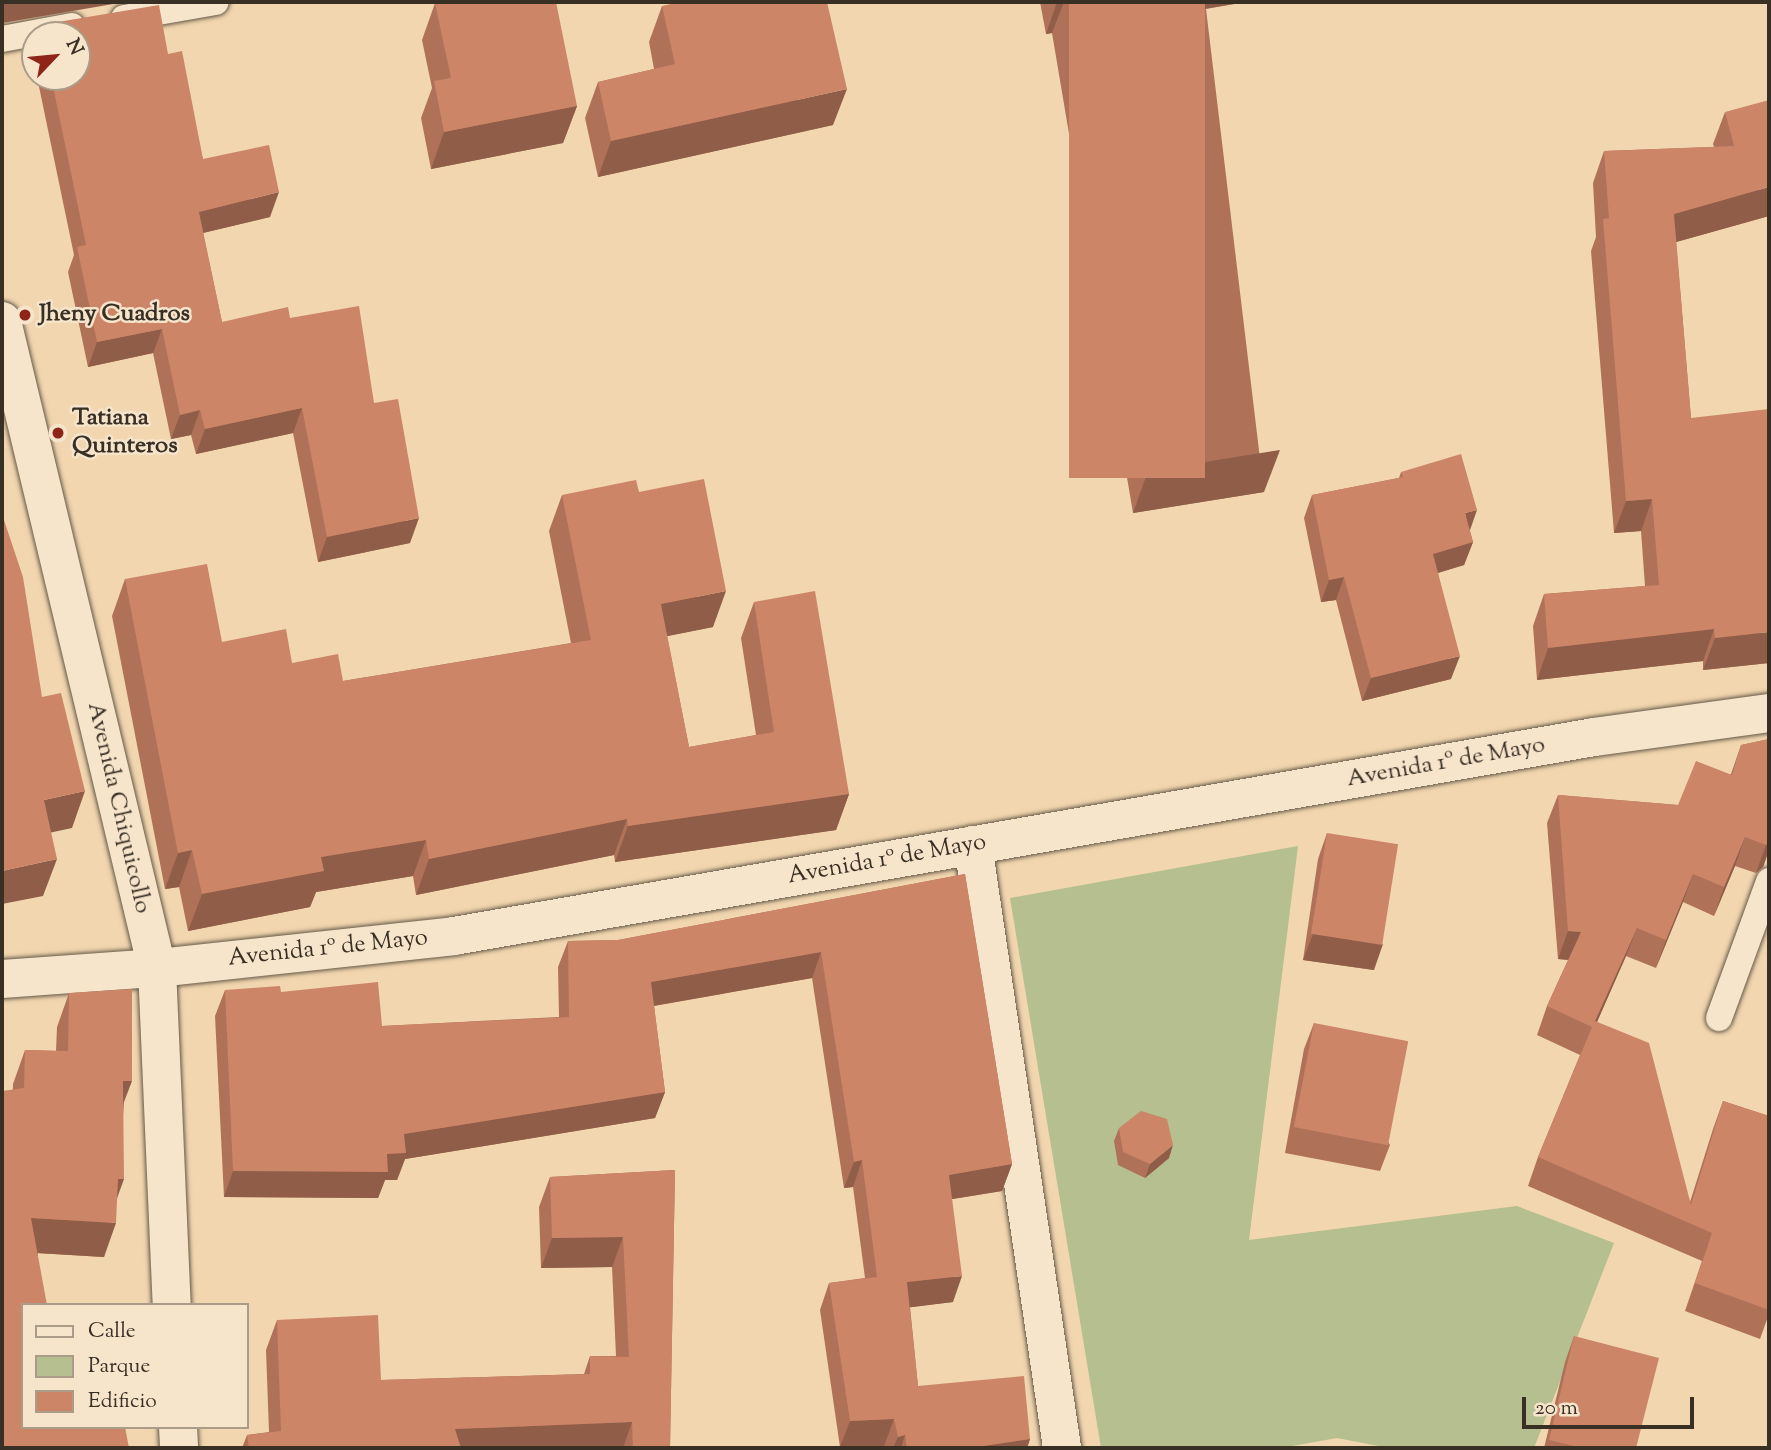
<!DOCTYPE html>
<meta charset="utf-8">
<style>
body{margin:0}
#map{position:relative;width:1771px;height:1450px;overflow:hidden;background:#f1d6af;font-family:"Sorts Mill Goudy",serif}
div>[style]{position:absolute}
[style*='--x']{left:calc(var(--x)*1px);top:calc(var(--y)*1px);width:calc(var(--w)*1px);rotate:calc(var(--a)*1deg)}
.green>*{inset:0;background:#b5bf8f}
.roads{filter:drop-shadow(0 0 2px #665948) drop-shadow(0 0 2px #665948)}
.lane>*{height:26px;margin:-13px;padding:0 13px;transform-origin:13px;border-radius:13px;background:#f6e4cb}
.street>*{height:38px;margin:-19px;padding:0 19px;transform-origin:19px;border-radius:19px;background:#f6e4cb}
.secondary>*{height:38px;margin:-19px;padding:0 19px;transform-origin:19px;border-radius:19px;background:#f6e4cb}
.wall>*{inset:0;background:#af7259}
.shaded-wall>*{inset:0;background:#8f5d48}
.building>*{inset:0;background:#cc8567;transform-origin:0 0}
.dots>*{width:19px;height:19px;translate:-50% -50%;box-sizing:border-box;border:4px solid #f6e4cb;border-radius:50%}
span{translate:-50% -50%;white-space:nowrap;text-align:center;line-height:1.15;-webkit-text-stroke:5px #f6e4cb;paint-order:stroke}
.poi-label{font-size:24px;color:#382f25;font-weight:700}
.left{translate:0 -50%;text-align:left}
.street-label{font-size:24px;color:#382f25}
.frame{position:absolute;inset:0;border:4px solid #382f25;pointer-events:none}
.legend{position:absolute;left:21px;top:1303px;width:228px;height:126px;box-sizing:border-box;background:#f6e4cb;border:2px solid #aa9c89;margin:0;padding:9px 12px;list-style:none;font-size:21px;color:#382f25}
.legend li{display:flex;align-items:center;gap:14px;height:35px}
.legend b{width:35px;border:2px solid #aa9c89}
.north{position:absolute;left:21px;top:21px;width:70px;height:70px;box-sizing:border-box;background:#f6e4cb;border:2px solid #aa9c89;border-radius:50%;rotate:64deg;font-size:19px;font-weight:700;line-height:28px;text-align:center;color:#382f25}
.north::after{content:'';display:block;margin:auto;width:24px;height:32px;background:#8f2418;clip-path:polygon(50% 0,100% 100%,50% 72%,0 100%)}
.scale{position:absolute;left:1522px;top:1397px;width:172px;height:32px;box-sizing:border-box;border:4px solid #382f25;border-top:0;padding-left:9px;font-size:21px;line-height:24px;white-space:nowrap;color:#382f25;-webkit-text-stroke:5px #f6e4cb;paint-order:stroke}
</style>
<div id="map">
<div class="green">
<div style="clip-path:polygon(1298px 846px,1249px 1240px,1517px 1206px,1614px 1243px,1534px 1448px,1389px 1448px,1337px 1438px,1281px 1448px,1101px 1448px,1010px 898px)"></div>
</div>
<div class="roads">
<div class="lane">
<div style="--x:124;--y:18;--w:93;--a:-9.9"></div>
<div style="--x:2;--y:39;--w:71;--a:-10.5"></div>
<div style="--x:1719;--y:1018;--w:146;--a:-69.9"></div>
</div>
<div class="street">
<div style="--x:973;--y:845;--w:610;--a:81.6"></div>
<div style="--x:2;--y:979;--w:155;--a:-4.1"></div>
</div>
<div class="secondary">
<div style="--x:2;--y:321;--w:665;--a:76.53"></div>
<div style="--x:157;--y:968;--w:337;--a:87.5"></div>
<div style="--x:157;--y:968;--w:299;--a:-6.1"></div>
<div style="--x:454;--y:936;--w:1157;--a:-9.9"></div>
<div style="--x:1594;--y:737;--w:177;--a:-7.8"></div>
<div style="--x:178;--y:1427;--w:21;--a:87"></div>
</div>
</div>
<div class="wall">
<div style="clip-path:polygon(1040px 2px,1235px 2px,1234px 4px,1206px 9px,1264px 492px,1133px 513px,1052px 33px,1046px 34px)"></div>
<div style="clip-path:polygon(435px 3px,577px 106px,563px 143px,431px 169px,421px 118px,432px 88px,422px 40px)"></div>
<div style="clip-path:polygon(662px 6px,833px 125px,598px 177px,585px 118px,598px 82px,654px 69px,649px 42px)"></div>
<div style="clip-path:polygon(40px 25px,168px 54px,203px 159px,270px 217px,203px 233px,222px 322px,290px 318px,374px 403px,410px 543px,318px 562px,293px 433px,196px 454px,191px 435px,171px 439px,153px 353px,88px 367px,68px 272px,74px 255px,37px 77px,77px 77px,77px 35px,36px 35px)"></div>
<div style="clip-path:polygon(35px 39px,35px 69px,31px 50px)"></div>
<div style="clip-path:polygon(1725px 112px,1769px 216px,1676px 242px,1691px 418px,1769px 663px,1703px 670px,1703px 661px,1537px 680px,1533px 626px,1544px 594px,1645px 586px,1641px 531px,1614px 533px,1591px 251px,1596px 237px,1593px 183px,1604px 151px,1714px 147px,1713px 144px)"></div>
<div style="clip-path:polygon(1401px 472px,1470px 531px,1473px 542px,1464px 565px,1438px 573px,1451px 679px,1362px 701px,1336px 600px,1321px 602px,1304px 518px,1312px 495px,1399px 478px)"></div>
<div style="clip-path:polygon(639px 492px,713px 627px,667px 636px,689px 747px,756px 735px,741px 638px,754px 602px,849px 794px,836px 830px,615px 862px,614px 855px,416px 895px,413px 876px,316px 892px,310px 907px,188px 931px,179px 887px,165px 889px,112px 616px,125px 579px,222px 642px,292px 663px,343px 681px,571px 643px,549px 531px,562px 495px)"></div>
<div style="clip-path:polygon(1769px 739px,1769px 850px,1763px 867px,1756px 873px,1735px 866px,1714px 916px,1683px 902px,1656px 968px,1626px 956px,1597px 1022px,1690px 1202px,1713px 1129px,1723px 1101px,1769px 1116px,1769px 1314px,1760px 1339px,1685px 1311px,1702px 1261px,1528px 1186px,1538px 1157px,1580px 1055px,1537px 1035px,1547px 1006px,1568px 960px,1558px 959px,1547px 823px,1558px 795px,1678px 805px,1731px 774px,1741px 745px)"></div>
<div style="clip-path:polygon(1327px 833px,1374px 970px,1303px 960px,1318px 859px)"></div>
<div style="clip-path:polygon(965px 874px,1012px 1164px,1002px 1191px,952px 1199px,953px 1302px,910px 1307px,918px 1386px,1030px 1439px,1027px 1448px,885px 1448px,884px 1446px,840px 1447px,820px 1310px,829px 1283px,865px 1278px,853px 1187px,844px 1188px,812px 978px,654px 1006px,665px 1092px,655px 1118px,405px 1159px,397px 1180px,385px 1180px,378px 1198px,224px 1197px,215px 1016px,225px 990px,281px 992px,382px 1026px,559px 1017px,558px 967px,568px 941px,618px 940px)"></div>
<div style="clip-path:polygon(69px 993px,124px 1103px,117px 1198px,104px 1257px,38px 1253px,23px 1427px,2px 1448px,13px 1084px,25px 1050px,56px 1051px,57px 1027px)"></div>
<div style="clip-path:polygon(1314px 1023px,1390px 1145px,1380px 1171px,1285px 1153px,1304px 1049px)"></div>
<div style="clip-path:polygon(1119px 1128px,1169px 1158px,1145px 1178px,1118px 1165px,1114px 1141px)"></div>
<div style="clip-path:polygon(675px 1170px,670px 1448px,242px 1448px,247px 1435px,269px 1432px,266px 1350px,277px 1320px,381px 1380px,584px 1374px,590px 1356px,616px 1356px,612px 1267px,541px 1268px,539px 1207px,550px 1177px)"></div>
<div style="clip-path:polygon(1574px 1336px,1636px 1448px,1544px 1448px,1565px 1362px)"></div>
</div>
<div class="shaded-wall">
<div style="clip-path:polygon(2px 2px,125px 2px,2px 23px)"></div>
<div style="clip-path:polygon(1057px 2px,1064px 2px,1052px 33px,1046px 34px)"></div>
<div style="clip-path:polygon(1189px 2px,1235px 2px,1234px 4px,1185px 12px)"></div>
<div style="clip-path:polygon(847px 89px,833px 125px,598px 177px,611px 141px)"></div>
<div style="clip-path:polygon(577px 106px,563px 143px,431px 169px,444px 132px)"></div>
<div style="clip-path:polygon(1769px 187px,1769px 216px,1662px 246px,1674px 214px)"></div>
<div style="clip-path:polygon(279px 192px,270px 217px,190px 236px,199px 212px)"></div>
<div style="clip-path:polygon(162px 329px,153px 353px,88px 367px,97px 342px)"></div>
<div style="clip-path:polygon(302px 408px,293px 433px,196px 454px,205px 429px)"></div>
<div style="clip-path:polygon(200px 410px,191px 435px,171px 439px,180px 415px)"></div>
<div style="clip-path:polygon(1280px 450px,1264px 492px,1133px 513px,1148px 471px)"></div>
<div style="clip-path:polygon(1652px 499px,1641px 531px,1614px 533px,1626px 501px)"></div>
<div style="clip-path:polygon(1477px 510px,1469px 533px,1465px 513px)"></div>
<div style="clip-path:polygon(419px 518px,410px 543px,318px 562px,327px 537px)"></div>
<div style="clip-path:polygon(1473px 542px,1464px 565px,1424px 577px,1433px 554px)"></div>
<div style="clip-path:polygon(1344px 577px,1336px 600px,1321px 602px,1329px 580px)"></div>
<div style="clip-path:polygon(726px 591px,713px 627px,648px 640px,661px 604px)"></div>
<div style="clip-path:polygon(1714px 629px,1703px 661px,1537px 680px,1548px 648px)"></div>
<div style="clip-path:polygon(1769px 632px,1769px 663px,1703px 670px,1715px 638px)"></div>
<div style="clip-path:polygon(1460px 656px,1451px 679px,1362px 701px,1371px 678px)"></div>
<div style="clip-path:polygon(85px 791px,72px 828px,30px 837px,44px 800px)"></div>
<div style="clip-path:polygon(849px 794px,836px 830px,615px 862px,628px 826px)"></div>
<div style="clip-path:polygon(627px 819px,614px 855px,416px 895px,429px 859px)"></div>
<div style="clip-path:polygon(1745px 837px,1735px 866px,1714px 916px,1724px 887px)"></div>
<div style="clip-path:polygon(426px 840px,413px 876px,316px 892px,310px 907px,188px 931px,202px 894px,321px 857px)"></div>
<div style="clip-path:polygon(1769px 842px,1769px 850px,1763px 867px,1756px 873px,1766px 845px)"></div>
<div style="clip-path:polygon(192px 850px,179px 887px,165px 889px,178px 853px)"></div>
<div style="clip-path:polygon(57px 859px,43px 896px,2px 904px,2px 871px)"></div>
<div style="clip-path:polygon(1693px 874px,1683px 902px,1656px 968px,1666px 940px)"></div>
<div style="clip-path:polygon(1637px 928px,1626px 956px,1585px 1049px,1595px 1021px)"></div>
<div style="clip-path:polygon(1568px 931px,1581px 932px,1571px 960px,1558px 959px)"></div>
<div style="clip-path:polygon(1313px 934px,1383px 944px,1374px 970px,1303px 960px)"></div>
<div style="clip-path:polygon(821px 952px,812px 978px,641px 1008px,651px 982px)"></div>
<div style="clip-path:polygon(123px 1081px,132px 1081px,119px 1115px)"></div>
<div style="clip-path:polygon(665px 1092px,655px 1118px,405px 1159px,397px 1180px,385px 1180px,378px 1198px,224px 1197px,233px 1171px,387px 1154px,404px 1134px)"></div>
<div style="clip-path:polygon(1173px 1145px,1169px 1158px,1145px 1178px,1150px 1164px)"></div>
<div style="clip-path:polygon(862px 1160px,853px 1187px,844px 1188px,854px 1162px)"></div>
<div style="clip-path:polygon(1012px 1164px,1002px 1191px,940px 1201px,949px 1175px)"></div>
<div style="clip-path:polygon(118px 1179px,124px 1179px,112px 1212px)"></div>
<div style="clip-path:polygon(31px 1218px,116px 1223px,104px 1257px,19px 1252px)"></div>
<div style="clip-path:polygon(623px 1237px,612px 1267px,541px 1268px,552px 1238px)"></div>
<div style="clip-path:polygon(962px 1276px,953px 1302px,897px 1309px,907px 1282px)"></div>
<div style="clip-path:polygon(894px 1419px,884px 1446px,840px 1447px,850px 1421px)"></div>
<div style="clip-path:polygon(632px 1422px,623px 1448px,448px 1448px,455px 1429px)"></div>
<div style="clip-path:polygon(905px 1435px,901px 1448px,893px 1448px,898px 1437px)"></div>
<div style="clip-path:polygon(1030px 1439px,1027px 1448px,970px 1448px)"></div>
</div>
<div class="building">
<div style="clip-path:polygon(443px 2px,556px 2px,577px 106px,444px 132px,434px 81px,451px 78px,435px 3px)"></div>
<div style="clip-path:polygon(680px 2px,827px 2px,847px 89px,611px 141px,598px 82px,675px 64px,662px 6px)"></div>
<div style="left:1069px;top:2px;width:136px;height:476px"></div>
<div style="clip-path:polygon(159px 5px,168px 54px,182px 51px,203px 159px,269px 145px,279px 192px,199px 212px,222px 322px,288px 307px,290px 318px,359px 306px,374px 403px,398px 399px,419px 518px,327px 537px,302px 408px,205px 429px,200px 410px,180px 415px,162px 329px,97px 342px,77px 247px,86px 245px,51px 77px,77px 77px,77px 35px,42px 35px,40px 25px)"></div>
<div style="clip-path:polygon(1769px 100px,1769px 187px,1674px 214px,1691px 418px,1769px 409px,1769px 632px,1715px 638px,1714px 629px,1548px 648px,1544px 594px,1659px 585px,1652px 499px,1626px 501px,1603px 219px,1609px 218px,1604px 151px,1734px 146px,1725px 112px)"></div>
<div style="clip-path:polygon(1461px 454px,1477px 510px,1465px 513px,1473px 542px,1433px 554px,1460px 656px,1371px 678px,1344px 577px,1329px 580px,1312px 495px,1403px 477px,1401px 472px)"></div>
<div style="clip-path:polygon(704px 479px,726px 591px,661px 604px,689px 747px,774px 732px,754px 602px,815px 591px,849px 794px,628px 826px,627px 819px,429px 859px,426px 840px,321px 857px,324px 871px,202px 894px,192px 850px,178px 853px,125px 579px,207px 564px,222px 642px,286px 629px,292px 663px,338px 654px,343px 681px,591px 640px,562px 495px,636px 480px,639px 492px)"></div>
<div style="clip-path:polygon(2px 514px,23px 577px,42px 697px,61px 693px,85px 791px,44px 800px,57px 859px,2px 871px)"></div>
<div style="clip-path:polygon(1769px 739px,1769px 842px,1766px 845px,1745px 837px,1724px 887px,1693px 874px,1666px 940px,1637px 928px,1595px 1021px,1649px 1043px,1691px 1205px,1723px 1101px,1769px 1116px,1769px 1310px,1695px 1283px,1712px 1233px,1538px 1157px,1592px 1027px,1547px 1006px,1581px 932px,1568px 931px,1558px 795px,1678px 805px,1696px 761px,1732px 775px,1741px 745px)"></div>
<div style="left:1327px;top:833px;width:72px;height:102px;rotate:9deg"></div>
<div style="clip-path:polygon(965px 874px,1012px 1164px,949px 1175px,962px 1276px,907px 1282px,918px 1386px,1024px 1376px,1030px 1439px,970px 1448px,907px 1448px,905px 1435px,898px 1437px,894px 1419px,850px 1421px,829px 1283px,877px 1277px,862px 1160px,854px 1162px,821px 952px,651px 982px,665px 1092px,404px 1134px,406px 1153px,387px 1154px,388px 1172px,233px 1171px,225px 990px,280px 986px,281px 992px,378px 982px,382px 1026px,569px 1017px,568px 941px,618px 940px)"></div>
<div style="clip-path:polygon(132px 989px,132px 1081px,123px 1081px,124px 1179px,118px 1179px,116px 1223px,31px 1218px,47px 1305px,23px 1305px,23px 1427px,125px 1427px,129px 1448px,2px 1448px,2px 1091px,24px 1088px,25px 1050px,68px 1051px,69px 993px)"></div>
<div style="left:1314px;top:1023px;width:96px;height:106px;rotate:11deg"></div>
<div style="clip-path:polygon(1141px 1111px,1167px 1119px,1173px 1145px,1150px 1164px,1123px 1152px,1119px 1128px)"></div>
<div style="clip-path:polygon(675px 1170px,670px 1448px,633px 1448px,632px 1422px,455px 1429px,461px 1448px,249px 1448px,247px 1435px,281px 1431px,277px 1320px,378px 1315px,381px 1380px,590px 1374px,590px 1356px,629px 1357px,623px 1237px,552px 1238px,550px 1177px)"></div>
<div style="clip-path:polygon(1574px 1336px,1659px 1358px,1636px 1448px,1582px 1448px,1549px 1440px)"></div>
</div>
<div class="dots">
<div style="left:25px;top:315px;background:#8f2418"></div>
<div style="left:58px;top:433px;background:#8f2418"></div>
</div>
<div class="poi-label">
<span class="left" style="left:39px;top:315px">Jheny Cuadros</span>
<span class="left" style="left:72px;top:433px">Tatiana<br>Quinteros</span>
</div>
<div class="street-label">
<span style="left:1446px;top:763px;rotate:-10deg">Avenida 1º de Mayo</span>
<span style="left:118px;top:808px;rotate:77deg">Avenida Chiquicollo</span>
<span style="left:887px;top:860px;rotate:-10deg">Avenida 1º de Mayo</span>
<span style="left:328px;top:949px;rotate:-6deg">Avenida 1º de Mayo</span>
</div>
<div class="frame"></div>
<ul class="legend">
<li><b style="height:9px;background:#f6e4cb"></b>Calle</li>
<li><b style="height:19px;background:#b5bf8f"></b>Parque</li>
<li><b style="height:19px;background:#cc8567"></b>Edificio</li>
</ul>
<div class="north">N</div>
<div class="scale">20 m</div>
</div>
